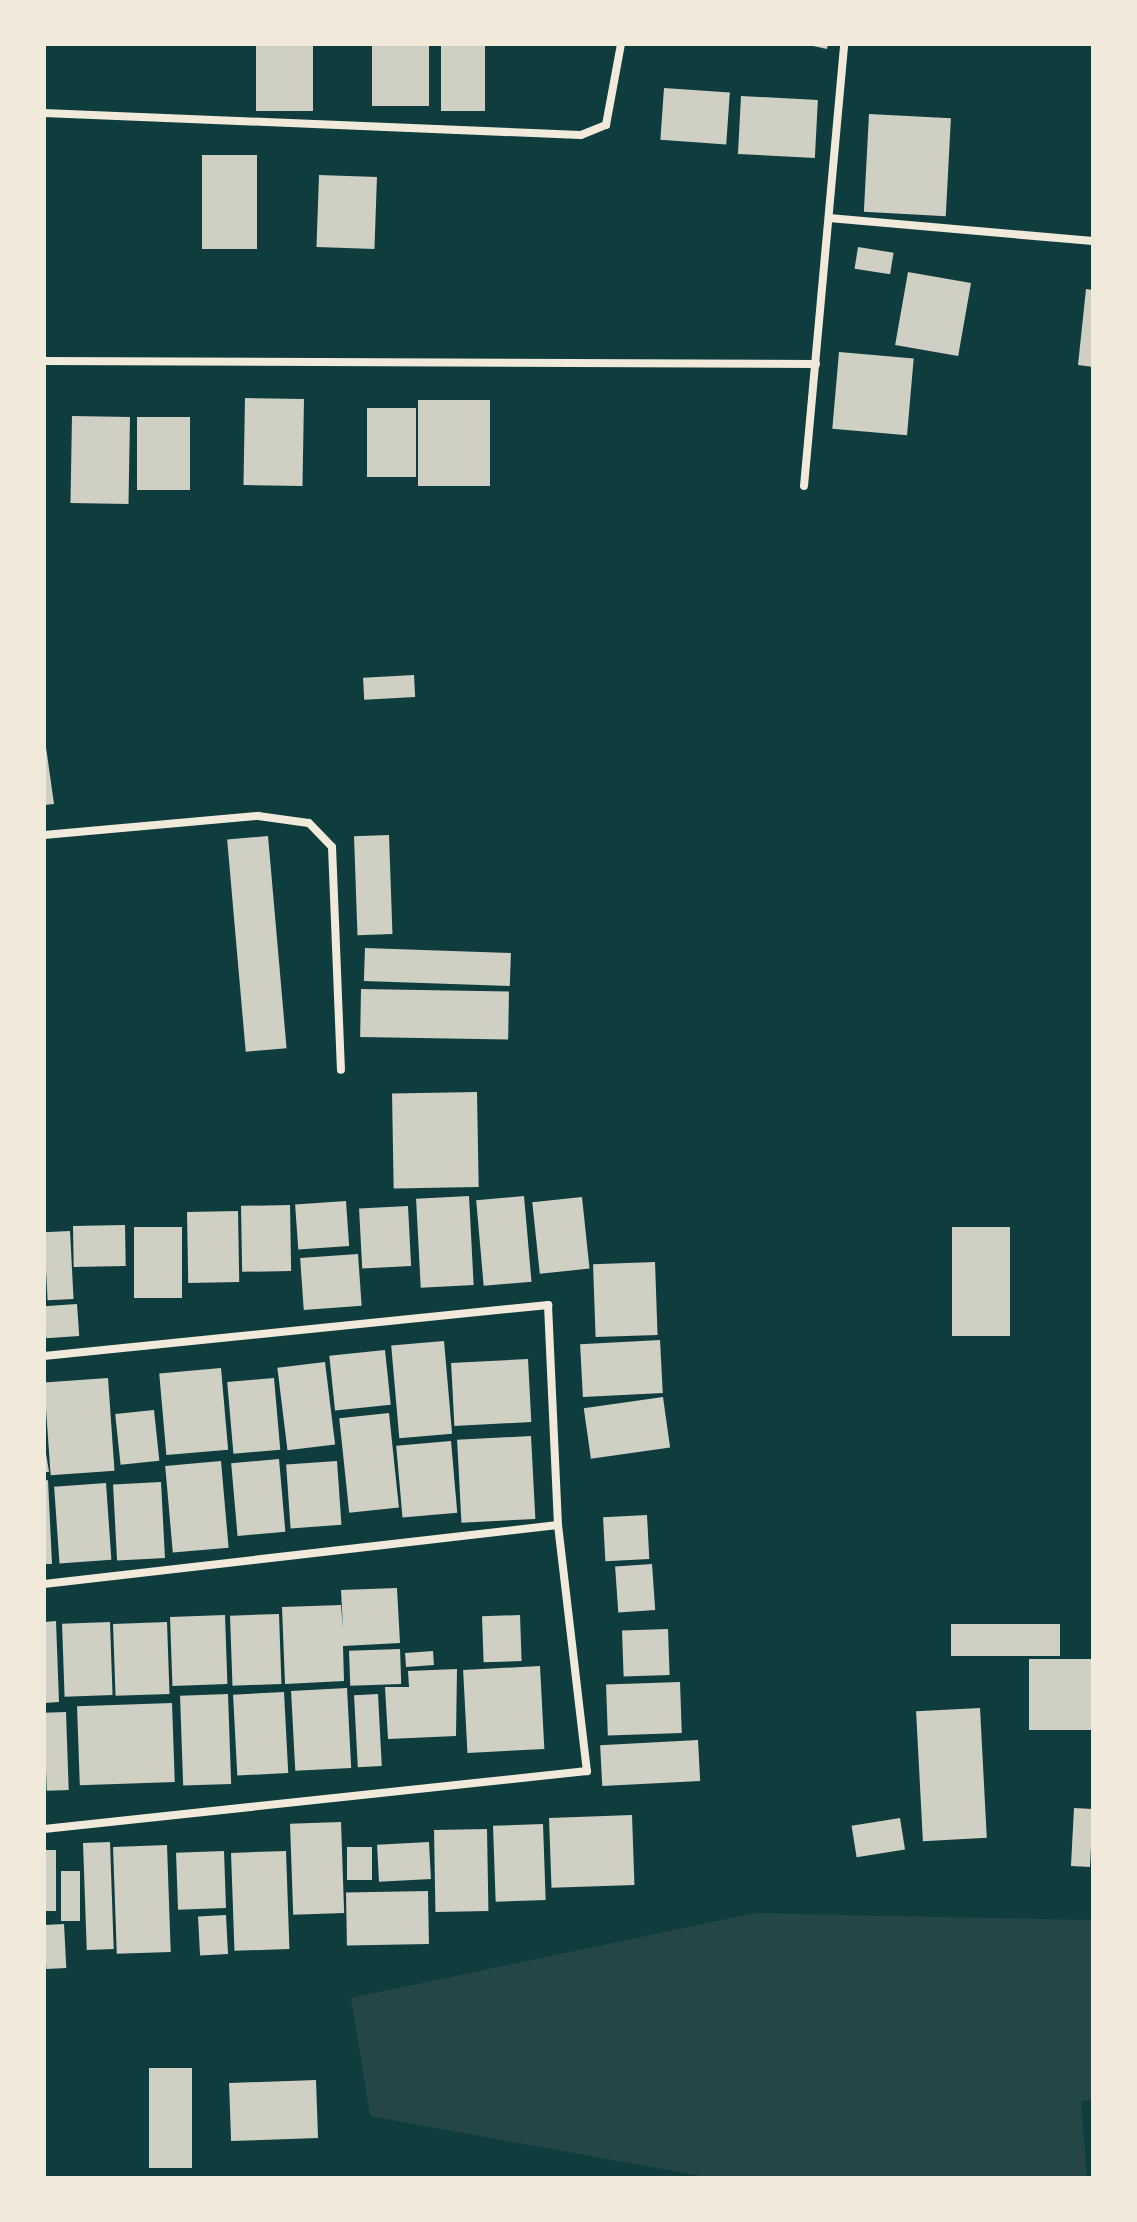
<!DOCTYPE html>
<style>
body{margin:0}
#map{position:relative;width:1137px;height:2222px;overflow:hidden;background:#0f3d3e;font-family:"Libre Baskerville",serif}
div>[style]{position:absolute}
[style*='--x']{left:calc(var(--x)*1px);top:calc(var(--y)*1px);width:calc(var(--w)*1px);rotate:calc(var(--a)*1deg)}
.green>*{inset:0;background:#244646}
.building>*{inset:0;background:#cfcfc3;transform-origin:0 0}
.minor>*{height:8px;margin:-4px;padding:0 4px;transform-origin:4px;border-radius:4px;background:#f1e9da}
span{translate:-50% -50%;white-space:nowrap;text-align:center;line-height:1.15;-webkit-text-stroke:7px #f1e9da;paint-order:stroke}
.frame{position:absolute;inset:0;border:46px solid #f1e9da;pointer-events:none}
</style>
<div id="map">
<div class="green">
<div style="clip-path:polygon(755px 1913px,1093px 1920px,1093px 2100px,1081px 2101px,1087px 2178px,712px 2178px,370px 2116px,351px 1998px)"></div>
</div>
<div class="building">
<div style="left:256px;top:44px;width:57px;height:67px"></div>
<div style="left:372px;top:44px;width:57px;height:62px"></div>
<div style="left:441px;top:44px;width:44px;height:67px"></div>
<div style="clip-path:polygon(804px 44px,828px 44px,827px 49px)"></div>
<div style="left:664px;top:88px;width:66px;height:52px;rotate:4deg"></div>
<div style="left:741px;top:96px;width:77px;height:58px;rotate:3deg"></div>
<div style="left:869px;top:114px;width:82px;height:98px;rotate:3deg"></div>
<div style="left:202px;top:155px;width:55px;height:94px"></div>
<div style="left:319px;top:175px;width:58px;height:72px;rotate:2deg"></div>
<div style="left:858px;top:247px;width:36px;height:22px;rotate:9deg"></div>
<div style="left:908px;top:272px;width:64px;height:74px;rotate:10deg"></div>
<div style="clip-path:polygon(1086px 289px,1093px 290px,1093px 367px,1078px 365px)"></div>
<div style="left:839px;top:352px;width:75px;height:77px;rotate:5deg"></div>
<div style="left:245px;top:398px;width:59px;height:87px;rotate:1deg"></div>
<div style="left:418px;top:400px;width:72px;height:86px"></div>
<div style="left:367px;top:408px;width:49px;height:69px"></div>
<div style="left:72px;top:416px;width:58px;height:87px;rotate:1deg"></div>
<div style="left:137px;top:417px;width:53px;height:73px"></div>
<div style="left:414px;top:675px;width:22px;height:51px;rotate:87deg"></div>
<div style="clip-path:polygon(44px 733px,54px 804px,44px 805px)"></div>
<div style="left:389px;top:835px;width:99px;height:35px;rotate:88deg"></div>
<div style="left:268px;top:836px;width:213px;height:41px;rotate:85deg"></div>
<div style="left:365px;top:948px;width:146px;height:33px;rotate:2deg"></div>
<div style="left:361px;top:989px;width:148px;height:48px;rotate:1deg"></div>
<div style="left:477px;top:1092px;width:95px;height:85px;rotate:89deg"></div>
<div style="left:469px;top:1196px;width:89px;height:53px;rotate:87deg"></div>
<div style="left:524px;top:1196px;width:86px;height:48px;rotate:85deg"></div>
<div style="left:582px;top:1197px;width:72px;height:50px;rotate:84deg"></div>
<div style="left:346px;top:1201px;width:45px;height:51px;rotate:86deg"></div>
<div style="left:290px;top:1205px;width:66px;height:49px;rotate:89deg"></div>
<div style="left:408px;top:1206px;width:60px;height:49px;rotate:87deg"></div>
<div style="left:238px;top:1211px;width:71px;height:51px;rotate:89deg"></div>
<div style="left:125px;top:1225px;width:41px;height:52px;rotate:89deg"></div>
<div style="left:134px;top:1227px;width:48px;height:71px"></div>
<div style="left:952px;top:1227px;width:58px;height:109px"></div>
<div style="left:70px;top:1231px;width:68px;height:26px;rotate:87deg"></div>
<div style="left:358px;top:1254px;width:52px;height:58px;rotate:86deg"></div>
<div style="left:655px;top:1262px;width:73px;height:62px;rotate:88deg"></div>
<div style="left:77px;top:1304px;width:32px;height:33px;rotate:86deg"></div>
<div style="left:660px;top:1340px;width:53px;height:80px;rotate:87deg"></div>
<div style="left:444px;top:1341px;width:93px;height:53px;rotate:85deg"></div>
<div style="left:385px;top:1350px;width:55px;height:56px;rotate:84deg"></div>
<div style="left:528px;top:1359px;width:63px;height:77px;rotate:87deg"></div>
<div style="left:325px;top:1362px;width:83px;height:48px;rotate:83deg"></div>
<div style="left:221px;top:1368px;width:82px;height:62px;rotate:85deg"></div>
<div style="left:108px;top:1378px;width:93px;height:64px;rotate:86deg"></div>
<div style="left:274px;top:1378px;width:72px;height:47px;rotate:85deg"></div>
<div style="left:663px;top:1397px;width:51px;height:80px;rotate:82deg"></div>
<div style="left:154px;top:1410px;width:51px;height:39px;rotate:84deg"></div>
<div style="left:389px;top:1413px;width:95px;height:50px;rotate:84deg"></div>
<div style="left:531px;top:1436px;width:83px;height:74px;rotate:87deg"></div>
<div style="clip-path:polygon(44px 1441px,49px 1472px,44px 1472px)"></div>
<div style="left:451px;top:1441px;width:72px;height:55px;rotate:85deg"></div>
<div style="left:279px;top:1459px;width:73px;height:48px;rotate:85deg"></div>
<div style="left:221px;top:1461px;width:87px;height:56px;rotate:85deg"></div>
<div style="left:337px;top:1461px;width:64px;height:51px;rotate:86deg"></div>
<div style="clip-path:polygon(48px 1480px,52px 1564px,44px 1564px,44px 1481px)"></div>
<div style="left:161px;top:1482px;width:76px;height:48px;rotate:87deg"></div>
<div style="left:106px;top:1483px;width:77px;height:52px;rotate:86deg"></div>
<div style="left:647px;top:1515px;width:44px;height:44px;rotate:87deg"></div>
<div style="left:652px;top:1564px;width:46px;height:37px;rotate:86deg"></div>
<div style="clip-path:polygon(397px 1588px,400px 1643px,343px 1646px,344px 1681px,285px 1684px,282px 1607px,341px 1605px,343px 1629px,341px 1590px)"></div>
<div style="left:279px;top:1614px;width:70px;height:49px;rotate:88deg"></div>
<div style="left:225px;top:1615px;width:69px;height:55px;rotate:88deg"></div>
<div style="left:520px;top:1615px;width:46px;height:38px;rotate:88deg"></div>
<div style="clip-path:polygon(56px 1621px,59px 1702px,44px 1703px,44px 1622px)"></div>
<div style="left:110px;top:1622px;width:73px;height:48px;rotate:88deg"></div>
<div style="left:167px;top:1622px;width:72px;height:54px;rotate:88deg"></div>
<div style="left:951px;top:1624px;width:109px;height:32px"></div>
<div style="left:668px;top:1629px;width:46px;height:46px;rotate:88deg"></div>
<div style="left:400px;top:1649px;width:35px;height:51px;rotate:88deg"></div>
<div style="left:433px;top:1651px;width:14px;height:28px;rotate:86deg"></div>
<div style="left:1093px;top:1659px;width:71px;height:64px;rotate:90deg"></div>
<div style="left:540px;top:1666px;width:83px;height:77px;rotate:87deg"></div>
<div style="clip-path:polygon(457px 1669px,456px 1736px,388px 1739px,385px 1687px,409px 1687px,408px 1671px)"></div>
<div style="left:680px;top:1682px;width:51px;height:74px;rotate:88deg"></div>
<div style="left:347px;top:1688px;width:80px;height:56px;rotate:87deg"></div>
<div style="left:284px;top:1692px;width:81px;height:51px;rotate:87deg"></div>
<div style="left:228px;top:1694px;width:90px;height:48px;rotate:88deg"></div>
<div style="left:378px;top:1694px;width:72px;height:24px;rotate:87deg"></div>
<div style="left:172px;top:1703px;width:79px;height:95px;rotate:88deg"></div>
<div style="left:980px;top:1708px;width:130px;height:64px;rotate:87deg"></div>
<div style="left:66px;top:1712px;width:78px;height:22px;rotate:88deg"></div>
<div style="left:698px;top:1740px;width:41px;height:98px;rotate:87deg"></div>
<div style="left:1074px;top:1808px;width:19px;height:58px;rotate:3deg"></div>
<div style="left:632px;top:1815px;width:70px;height:83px;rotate:88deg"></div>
<div style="left:900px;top:1818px;width:32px;height:49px;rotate:81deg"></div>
<div style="left:341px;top:1822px;width:91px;height:51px;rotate:88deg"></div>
<div style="left:543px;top:1824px;width:76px;height:50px;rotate:88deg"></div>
<div style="left:487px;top:1829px;width:82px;height:53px;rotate:89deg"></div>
<div style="left:110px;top:1842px;width:107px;height:27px;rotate:88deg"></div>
<div style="left:429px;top:1842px;width:37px;height:52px;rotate:87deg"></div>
<div style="left:167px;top:1845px;width:107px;height:54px;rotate:88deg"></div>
<div style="left:347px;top:1847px;width:25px;height:33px"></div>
<div style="left:44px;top:1850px;width:12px;height:61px"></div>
<div style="left:224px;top:1851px;width:57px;height:48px;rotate:88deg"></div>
<div style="left:286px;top:1851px;width:98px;height:55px;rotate:88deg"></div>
<div style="left:61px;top:1871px;width:19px;height:50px"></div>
<div style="left:428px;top:1891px;width:53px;height:82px;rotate:89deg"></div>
<div style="left:226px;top:1915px;width:39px;height:28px;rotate:87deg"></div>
<div style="left:64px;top:1924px;width:44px;height:20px;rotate:87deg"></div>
<div style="left:149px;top:2068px;width:43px;height:100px"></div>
<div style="left:316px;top:2080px;width:58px;height:87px;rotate:88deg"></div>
</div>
<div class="minor">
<div style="--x:44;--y:113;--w:537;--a:2.35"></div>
<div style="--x:581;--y:135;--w:27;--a:-22"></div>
<div style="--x:606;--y:125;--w:82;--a:-79.5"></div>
<div style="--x:829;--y:218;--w:265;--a:5"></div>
<div style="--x:44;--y:361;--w:772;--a:0.22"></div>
<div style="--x:804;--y:486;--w:444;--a:-84.8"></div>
<div style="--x:44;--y:835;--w:215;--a:-5.1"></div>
<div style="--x:258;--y:816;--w:51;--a:7.8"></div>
<div style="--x:309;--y:823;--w:33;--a:46"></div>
<div style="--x:332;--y:847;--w:223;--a:87.7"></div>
<div style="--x:44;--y:1356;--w:507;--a:-5.78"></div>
<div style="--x:548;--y:1305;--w:220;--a:87.4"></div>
<div style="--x:558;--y:1525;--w:248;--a:83.3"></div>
<div style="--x:587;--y:1771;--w:546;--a:173.9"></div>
<div style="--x:44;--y:1584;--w:517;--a:-6.55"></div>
</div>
<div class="frame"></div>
</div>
